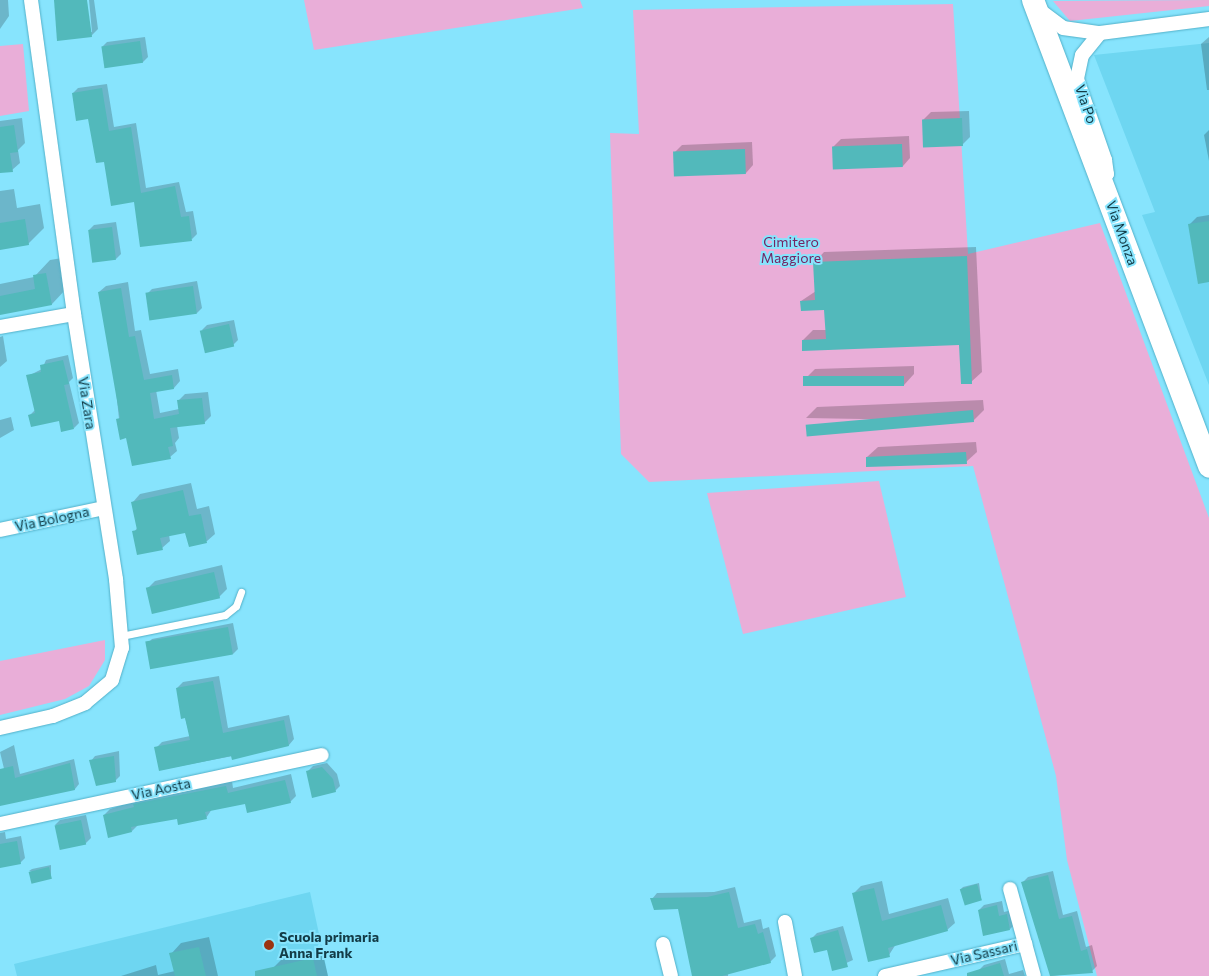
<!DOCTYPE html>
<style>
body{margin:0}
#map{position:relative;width:1209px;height:976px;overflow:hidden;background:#87e4fd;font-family:Commissioner,sans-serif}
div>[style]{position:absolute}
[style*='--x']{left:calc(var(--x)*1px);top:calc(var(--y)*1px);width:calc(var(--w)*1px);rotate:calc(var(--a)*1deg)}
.built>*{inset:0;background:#6ed6f1}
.green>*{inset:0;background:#e9aed8}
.shadow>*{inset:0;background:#0003}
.building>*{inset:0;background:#52b9bb;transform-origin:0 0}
.roads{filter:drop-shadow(0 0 1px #52b0c9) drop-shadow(0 0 1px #52b0c9)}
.lane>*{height:7px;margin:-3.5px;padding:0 3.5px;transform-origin:3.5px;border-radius:3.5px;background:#fff}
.street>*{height:14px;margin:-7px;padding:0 7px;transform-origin:7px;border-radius:7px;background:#fff}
.primary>*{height:22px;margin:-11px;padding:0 11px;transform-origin:11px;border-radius:11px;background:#fff}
.dots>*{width:14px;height:14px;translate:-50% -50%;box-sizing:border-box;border:2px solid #87e4fd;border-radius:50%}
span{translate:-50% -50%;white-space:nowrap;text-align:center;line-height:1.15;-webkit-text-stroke:4px #87e4fd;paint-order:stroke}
.street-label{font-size:14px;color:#133b46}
.park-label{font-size:14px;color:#742563}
.poi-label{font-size:14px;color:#133b46;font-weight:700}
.left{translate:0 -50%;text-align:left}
</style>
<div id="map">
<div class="built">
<div style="clip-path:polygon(1209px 43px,1209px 385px,1142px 215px,1155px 212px,1094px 55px)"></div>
<div style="clip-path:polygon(310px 892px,328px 976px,17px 976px,14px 964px)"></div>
</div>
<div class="green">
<div style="clip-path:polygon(304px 0,580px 0,583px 8px,314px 50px)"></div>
<div style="clip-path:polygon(1209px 0,1209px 6px,1070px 21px,1053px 1px)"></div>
<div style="clip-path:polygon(953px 4px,968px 254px,1100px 223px,1209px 518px,1209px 976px,1097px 976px,1067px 860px,1056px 776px,973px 466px,649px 482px,621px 454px,610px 133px,639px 134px,633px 10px)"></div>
<div style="clip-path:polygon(23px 44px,29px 111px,0 116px,0 46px)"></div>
<div style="clip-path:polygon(879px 481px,906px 597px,743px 634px,707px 493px)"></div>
<div style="clip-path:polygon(105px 640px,105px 660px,89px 686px,65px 699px,0 715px,0 661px)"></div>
</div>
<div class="shadow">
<div style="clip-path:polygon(0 0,8px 0,9px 16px,0 29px)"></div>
<div style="clip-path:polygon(54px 0,86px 0,90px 32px,92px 32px,89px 0,94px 0,98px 29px,91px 36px)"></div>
<div style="clip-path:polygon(145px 37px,148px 57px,143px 62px,102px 47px,107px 42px)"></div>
<div style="clip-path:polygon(1209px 37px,1209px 90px,1207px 90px,1201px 44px)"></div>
<div style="clip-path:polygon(107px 84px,114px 127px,136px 123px,146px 188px,179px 182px,186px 212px,193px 211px,197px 234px,192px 239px,135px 200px,105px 161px,89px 118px,73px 93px,78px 88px)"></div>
<div style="clip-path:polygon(969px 111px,970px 137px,962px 145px,923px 120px,931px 112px)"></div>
<div style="clip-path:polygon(22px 118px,25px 143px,18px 150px,20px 163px,12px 170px,0 172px,0 121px)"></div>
<div style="clip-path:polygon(1209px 130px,1209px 161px,1204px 135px)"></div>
<div style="clip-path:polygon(909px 136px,910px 158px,903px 166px,833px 147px,841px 139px)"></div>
<div style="clip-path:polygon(752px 142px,753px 165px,746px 173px,674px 153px,682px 145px)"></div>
<div style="clip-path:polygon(14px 189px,17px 208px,40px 204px,44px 228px,28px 244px,0 248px,0 191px)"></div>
<div style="clip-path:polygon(1209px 215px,1209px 281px,1189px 225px,1197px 217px)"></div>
<div style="clip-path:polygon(116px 222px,121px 254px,116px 259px,89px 230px,94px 225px)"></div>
<div style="clip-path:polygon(976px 247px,982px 372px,971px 382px,960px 344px,803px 340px,813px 330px,827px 330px,825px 309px,801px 301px,816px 291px,814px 263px,824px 252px)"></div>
<div style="clip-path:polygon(62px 258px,67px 288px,52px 304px,0 313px,0 284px,34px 277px,50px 260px)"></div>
<div style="clip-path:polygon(197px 281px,202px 308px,197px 313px,147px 294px,152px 289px)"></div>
<div style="clip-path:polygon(128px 282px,135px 331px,141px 330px,150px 374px,178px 369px,180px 381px,174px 388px,156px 390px,160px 413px,179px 409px,178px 401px,185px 394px,208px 392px,211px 416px,204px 423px,177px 426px,179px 438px,175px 443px,177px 451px,170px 457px,127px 437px,121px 438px,114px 371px,99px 292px,106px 286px)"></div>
<div style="clip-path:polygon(234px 320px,238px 340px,233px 345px,202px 330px,207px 325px)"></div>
<div style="clip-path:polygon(3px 336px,7px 361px,0 367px,0 337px)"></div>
<div style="clip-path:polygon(68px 355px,73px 378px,69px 382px,79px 423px,74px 428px,60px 419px,30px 415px,35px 410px,28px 376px,42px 369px,46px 360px)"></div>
<div style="clip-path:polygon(914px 366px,914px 374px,904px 385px,804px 380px,815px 369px)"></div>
<div style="clip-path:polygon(983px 400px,984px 410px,973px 421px,806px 418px,817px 407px)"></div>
<div style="clip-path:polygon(11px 417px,14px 430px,0 438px,0 420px)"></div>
<div style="clip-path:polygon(976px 442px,977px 452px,966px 462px,867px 457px,878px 447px)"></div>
<div style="clip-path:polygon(191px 483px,197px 509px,209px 506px,215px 534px,207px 541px,190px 545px,186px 531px,169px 535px,170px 541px,162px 548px,134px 532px,138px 527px,133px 502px,140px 494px)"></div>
<div style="clip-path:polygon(222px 565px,227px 589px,219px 597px,147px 589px,155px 581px)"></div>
<div style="clip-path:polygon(233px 623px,238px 649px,233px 654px,147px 644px,152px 639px)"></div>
<div style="clip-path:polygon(219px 676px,228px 728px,289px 715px,294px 739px,289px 745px,160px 770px,156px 748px,162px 742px,190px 736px,177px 688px,183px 682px)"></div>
<div style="clip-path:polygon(14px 745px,20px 774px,74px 759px,79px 784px,75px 789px,0 805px,0 778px,6px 777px,0 752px)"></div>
<div style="clip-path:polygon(119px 751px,120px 776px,115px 781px,91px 761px,95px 756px)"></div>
<div style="clip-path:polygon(327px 763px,337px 774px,340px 786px,335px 791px,308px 771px,313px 766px)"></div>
<div style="clip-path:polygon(291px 774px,296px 796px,290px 802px,246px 802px,212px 809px,206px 818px,178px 818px,138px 825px,132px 831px,104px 815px,110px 809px,141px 799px,232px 781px,233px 788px)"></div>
<div style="clip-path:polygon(86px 815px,91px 838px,86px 843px,55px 825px,60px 820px)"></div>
<div style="clip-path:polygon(5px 832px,6px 839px,21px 836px,25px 858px,20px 863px,0 867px,0 833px)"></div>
<div style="clip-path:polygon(51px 865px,51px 878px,29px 871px,32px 869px)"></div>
<div style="clip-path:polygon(1053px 871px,1063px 915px,1077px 911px,1086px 947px,1092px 945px,1097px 966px,1092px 971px,1051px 976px,1023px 882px,1028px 877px)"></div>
<div style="clip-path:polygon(882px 881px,889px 914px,948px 898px,955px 923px,947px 930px,896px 944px,889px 955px,853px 894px,861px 886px)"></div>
<div style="clip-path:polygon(979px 883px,981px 898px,961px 889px,963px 887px)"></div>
<div style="clip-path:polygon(735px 887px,744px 923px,761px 919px,763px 929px,769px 927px,776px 956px,770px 962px,728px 973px,728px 976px,695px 976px,679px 907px,652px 899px,657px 893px,714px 892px)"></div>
<div style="clip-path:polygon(1002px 901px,1004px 912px,1012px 910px,1015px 924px,1010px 929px,979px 910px,984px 905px)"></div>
<div style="clip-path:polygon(843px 926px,853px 960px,833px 969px,827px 948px,812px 938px,817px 933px)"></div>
<div style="clip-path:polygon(209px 937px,218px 976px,121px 976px,156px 965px,158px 975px,175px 971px,171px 954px,181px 943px)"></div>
<div style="clip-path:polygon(322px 950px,328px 976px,275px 976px,273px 968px,282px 959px)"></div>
<div style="clip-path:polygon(1005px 959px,1009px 974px,1023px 970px,1025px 976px,981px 976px,979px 970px,984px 965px)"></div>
</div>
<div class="building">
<div style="clip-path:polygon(54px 0,87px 0,92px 37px,57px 41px)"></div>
<div style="left:140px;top:41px;width:22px;height:39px;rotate:82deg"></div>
<div style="clip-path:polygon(102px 88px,109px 131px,131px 127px,141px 193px,175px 186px,181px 217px,189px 216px,192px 241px,140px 247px,134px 202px,111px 206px,104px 162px,96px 163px,88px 119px,76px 121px,72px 93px)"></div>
<div style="left:962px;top:118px;width:28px;height:40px;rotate:88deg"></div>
<div style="clip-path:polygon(14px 125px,18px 152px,10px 153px,13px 172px,0 173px,0 127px)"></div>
<div style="left:902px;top:144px;width:23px;height:70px;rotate:88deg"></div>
<div style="left:745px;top:149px;width:25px;height:72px;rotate:88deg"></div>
<div style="clip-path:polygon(25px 219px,29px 245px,0 250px,0 223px)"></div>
<div style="clip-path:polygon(1209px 221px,1209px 282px,1198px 284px,1188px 224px)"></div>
<div style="left:112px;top:227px;width:33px;height:24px;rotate:83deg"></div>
<div style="clip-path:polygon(967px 256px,972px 384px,961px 384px,959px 345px,802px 351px,802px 340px,826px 339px,824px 310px,801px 311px,800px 301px,815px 300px,813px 262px)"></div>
<div style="clip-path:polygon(46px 273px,52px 305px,0 315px,0 296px,35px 289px,33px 275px)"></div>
<div style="left:193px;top:286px;width:28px;height:48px;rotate:82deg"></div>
<div style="clip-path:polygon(121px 288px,129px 337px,135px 336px,144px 380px,172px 375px,174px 389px,150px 393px,154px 419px,179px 414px,177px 400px,202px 398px,205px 424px,170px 428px,173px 446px,168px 447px,171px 459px,132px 466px,126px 438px,120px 440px,116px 419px,120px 418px,98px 292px)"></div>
<div style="left:229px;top:324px;width:23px;height:30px;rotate:77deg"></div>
<div style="clip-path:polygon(63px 360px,69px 384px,64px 385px,74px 429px,61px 432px,59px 421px,31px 427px,28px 415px,35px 413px,26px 375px,41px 372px,40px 365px)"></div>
<div style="left:904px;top:376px;width:10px;height:101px;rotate:90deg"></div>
<div style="left:973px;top:410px;width:12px;height:168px;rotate:85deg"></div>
<div style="clip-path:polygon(966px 452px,967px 464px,866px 467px,866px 457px)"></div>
<div style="clip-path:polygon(183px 490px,189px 516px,201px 514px,207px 543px,189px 547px,185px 533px,160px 538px,163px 550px,137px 555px,132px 531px,137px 530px,131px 502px)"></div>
<div style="left:214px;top:572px;width:27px;height:70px;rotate:77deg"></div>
<div style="left:228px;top:627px;width:28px;height:84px;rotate:80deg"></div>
<div style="clip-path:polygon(213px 681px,223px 733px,284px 720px,289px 746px,232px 760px,231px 756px,159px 771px,154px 747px,190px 740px,185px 718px,181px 719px,176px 688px)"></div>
<div style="clip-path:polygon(114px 756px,116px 782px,96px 786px,89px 760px)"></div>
<div style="clip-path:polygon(70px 763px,75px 790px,0 806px,0 769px,13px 766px,15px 778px)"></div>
<div style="clip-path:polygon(322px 767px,333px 779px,336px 792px,312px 798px,306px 771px)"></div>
<div style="clip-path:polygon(285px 780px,291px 803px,247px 813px,245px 804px,205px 812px,207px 819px,178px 825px,177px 819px,131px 827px,132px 832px,108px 838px,103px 815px,134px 807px,133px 804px,226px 786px,228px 793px)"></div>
<div style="left:81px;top:820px;width:25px;height:27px;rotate:78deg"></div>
<div style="clip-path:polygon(17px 841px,21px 864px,0 868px,0 844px)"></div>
<div style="left:49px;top:867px;width:12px;height:21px;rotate:76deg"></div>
<div style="clip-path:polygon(1048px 875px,1059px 919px,1072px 916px,1081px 951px,1087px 949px,1093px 973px,1050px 976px,1021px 882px)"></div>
<div style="left:977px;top:884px;width:17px;height:18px;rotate:73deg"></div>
<div style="clip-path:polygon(874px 888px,882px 921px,941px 905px,948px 931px,888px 948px,890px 957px,868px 962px,852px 893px)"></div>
<div style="clip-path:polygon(729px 892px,738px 928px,755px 924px,758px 934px,763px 932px,771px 963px,722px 976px,692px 976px,678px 909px,654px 910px,650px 898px,707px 897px)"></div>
<div style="clip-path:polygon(997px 905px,999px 916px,1007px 914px,1010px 930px,983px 936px,978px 910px)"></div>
<div style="clip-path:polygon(838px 930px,848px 967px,832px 971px,827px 950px,814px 953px,810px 938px)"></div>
<div style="clip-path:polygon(199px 947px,206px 976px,175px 976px,169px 953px)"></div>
<div style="clip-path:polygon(313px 958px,317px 976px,255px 976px,255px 971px)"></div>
<div style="clip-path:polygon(1000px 963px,1004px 976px,967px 976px,967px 973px)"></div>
</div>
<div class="roads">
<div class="lane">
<div style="--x:121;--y:636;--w:106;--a:-11.4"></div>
<div style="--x:225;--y:615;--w:14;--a:-39"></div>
<div style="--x:236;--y:606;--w:15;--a:-70"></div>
</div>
<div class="street">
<div style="--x:1038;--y:9;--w:31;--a:37"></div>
<div style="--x:1063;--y:28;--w:37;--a:8"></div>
<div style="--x:1100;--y:33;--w:110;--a:-7.3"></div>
<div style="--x:1100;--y:33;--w:28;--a:129"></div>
<div style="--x:1082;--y:55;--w:25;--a:102"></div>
<div style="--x:1077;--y:79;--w:86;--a:70.9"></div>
<div style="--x:1105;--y:160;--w:14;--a:82"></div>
<div style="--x:1107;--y:174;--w:6;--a:149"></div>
<div style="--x:0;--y:327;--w:75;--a:-10"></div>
<div style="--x:0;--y:530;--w:106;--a:-11.9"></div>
<div style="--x:0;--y:728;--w:54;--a:-12.8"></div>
<div style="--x:53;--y:716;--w:35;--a:-22"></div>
<div style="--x:85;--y:703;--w:35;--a:-40"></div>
<div style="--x:112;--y:680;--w:34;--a:-73"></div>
<div style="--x:122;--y:648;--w:69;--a:-95"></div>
<div style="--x:116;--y:579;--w:268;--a:-99"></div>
<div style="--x:74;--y:314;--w:317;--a:-97.8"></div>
<div style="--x:0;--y:824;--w:329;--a:-12.1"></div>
<div style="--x:1010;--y:889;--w:90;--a:74.6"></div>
<div style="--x:785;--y:922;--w:55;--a:79.5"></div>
<div style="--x:663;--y:944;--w:33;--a:76"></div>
<div style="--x:885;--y:976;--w:144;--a:-12.9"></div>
</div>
<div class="primary">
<div style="--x:1033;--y:0;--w:499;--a:69.3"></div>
</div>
</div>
<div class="dots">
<div style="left:269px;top:945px;background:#9b3411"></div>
</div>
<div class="street-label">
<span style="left:1086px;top:104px;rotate:71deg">Via Po</span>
<span style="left:1122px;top:233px;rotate:70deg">Via Monza</span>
<span style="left:87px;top:403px;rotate:81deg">Via Zara</span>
<span style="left:52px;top:519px;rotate:-12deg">Via Bologna</span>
<span style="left:161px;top:789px;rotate:-12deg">Via Aosta</span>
<span style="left:984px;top:953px;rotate:-13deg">Via Sassari</span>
</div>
<div class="park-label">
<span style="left:791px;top:250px">Cimitero<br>Maggiore</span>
</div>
<div class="poi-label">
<span class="left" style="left:279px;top:945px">Scuola primaria<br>Anna Frank</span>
</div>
</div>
